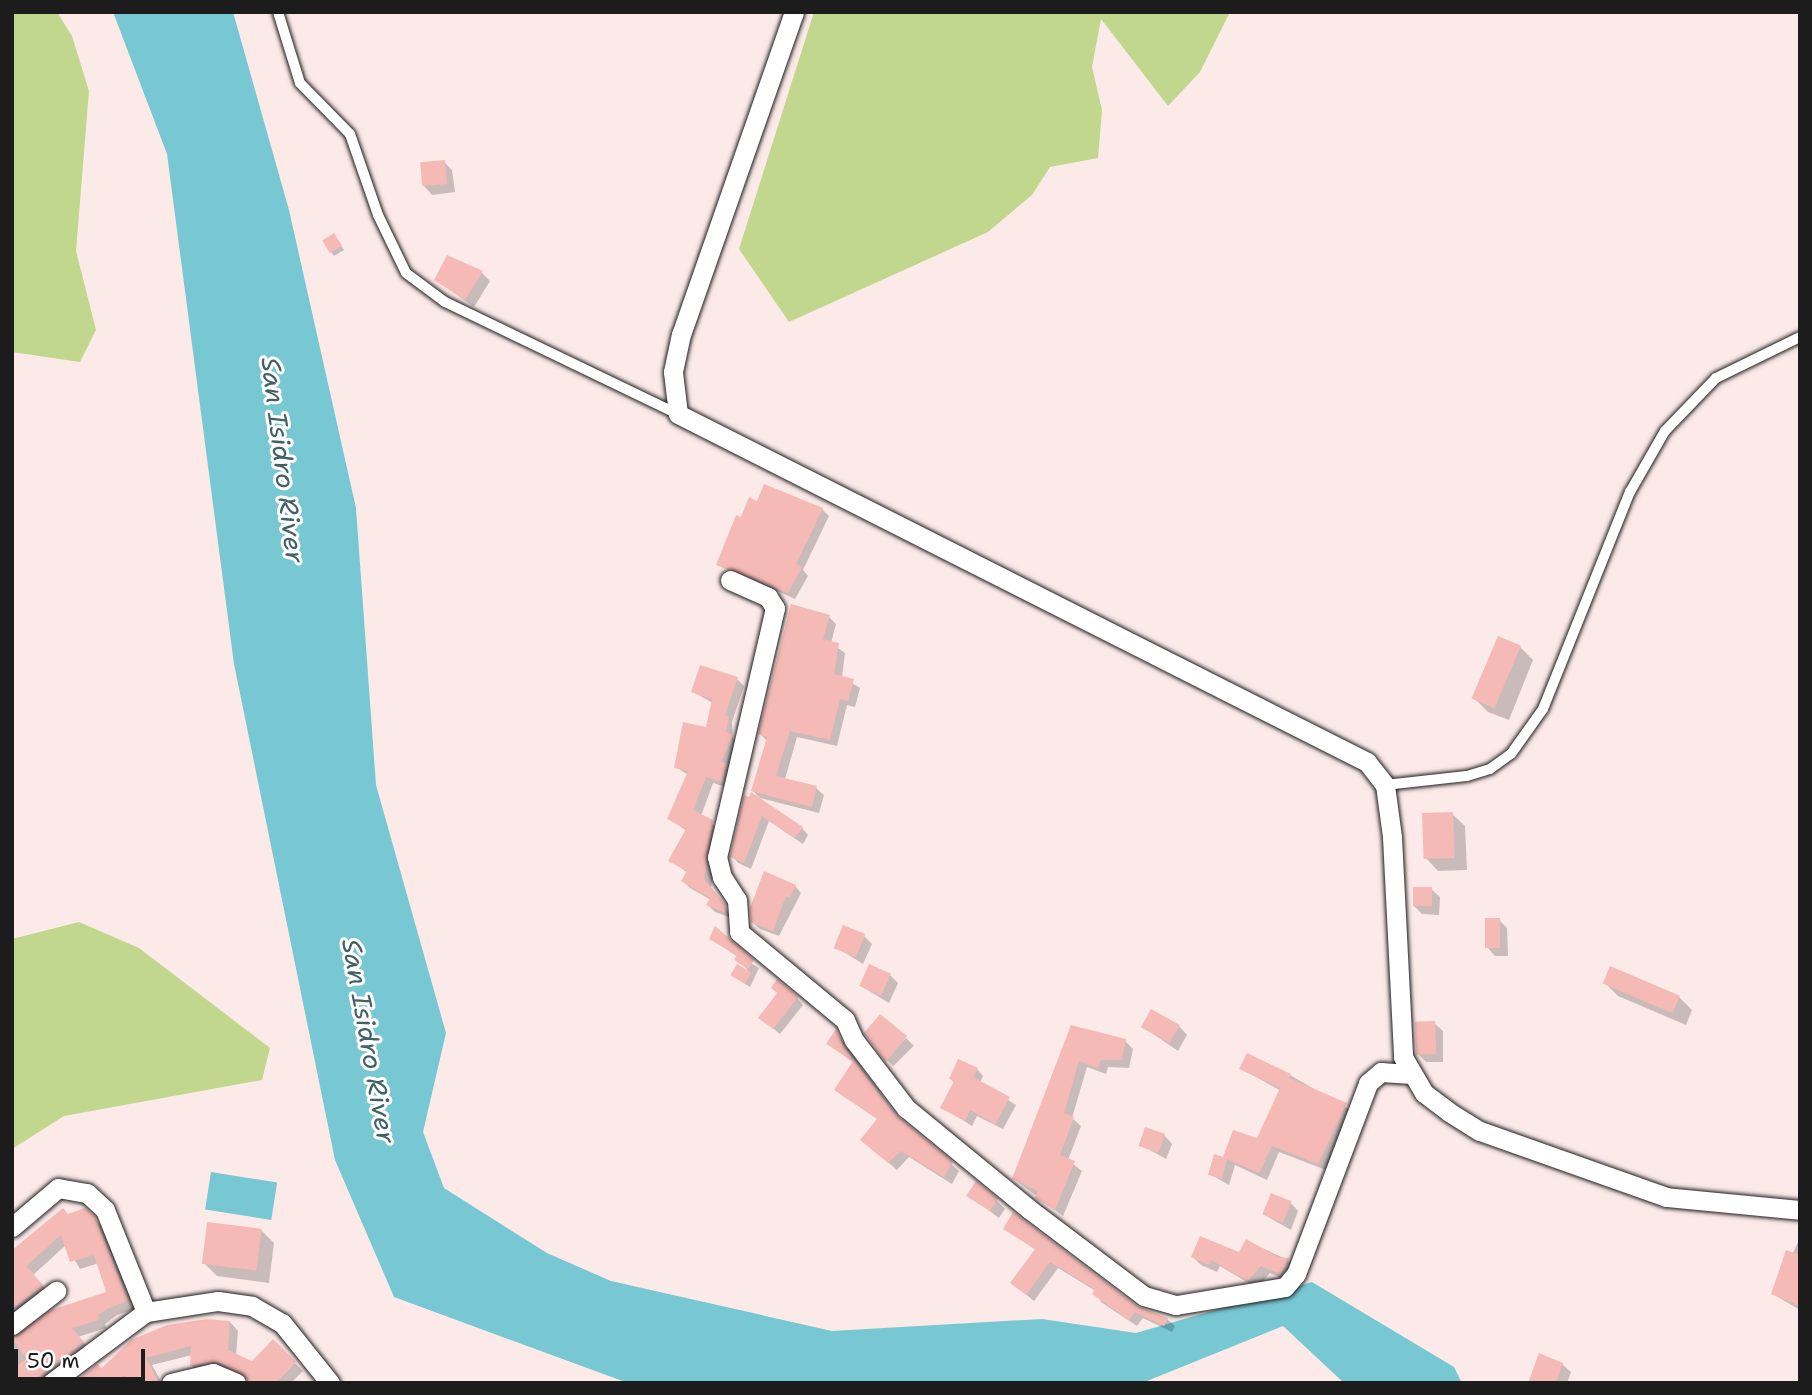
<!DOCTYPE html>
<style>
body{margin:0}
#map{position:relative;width:1812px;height:1395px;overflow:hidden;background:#fceae9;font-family:"Shantell Sans",sans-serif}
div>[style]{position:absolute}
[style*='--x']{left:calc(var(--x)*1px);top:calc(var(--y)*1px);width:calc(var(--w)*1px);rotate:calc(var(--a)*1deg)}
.green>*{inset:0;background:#c0d78d}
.water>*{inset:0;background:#78c8d4;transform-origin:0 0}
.shadow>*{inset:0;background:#0003;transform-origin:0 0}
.building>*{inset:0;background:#f6bab6;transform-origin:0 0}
.roads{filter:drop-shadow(0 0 2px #1c1c1c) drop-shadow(0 0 2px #1c1c1c)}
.service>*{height:10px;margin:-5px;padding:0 5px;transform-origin:5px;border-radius:5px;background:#fff}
.minor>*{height:19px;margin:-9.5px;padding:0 9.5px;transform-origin:9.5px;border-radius:9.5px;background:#fff}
span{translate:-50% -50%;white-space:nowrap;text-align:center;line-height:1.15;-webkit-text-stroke:6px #fff;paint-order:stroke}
.water-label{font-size:26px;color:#416166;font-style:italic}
.frame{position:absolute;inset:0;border:14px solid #1c1c1c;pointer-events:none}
.scale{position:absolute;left:14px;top:1349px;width:131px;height:32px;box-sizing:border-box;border:4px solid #1c1c1c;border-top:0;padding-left:9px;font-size:21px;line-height:24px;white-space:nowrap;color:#1c1c1c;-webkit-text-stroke:5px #fff;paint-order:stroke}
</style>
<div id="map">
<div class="green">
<div style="clip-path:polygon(12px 12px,57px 12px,72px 36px,89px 91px,76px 251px,96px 330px,80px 362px,12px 352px)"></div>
<div style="clip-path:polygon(814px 12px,1230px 12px,1200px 72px,1168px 106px,1101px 19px,1092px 67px,1102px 110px,1098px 158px,1050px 167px,1032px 195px,988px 232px,789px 322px,739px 249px)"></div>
<div style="clip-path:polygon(79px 922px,139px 948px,270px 1048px,262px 1080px,64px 1116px,12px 1149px,12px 939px)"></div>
</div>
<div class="water">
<div style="clip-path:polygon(113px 12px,233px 12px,289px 210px,356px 508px,376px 785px,446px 1033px,423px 1132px,444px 1188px,547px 1253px,611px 1281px,832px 1331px,1042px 1319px,1136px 1333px,1312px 1282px,1454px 1367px,1462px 1383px,1344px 1383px,1283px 1326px,1142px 1383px,628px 1383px,394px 1297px,335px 1160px,234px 664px,167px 154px)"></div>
<div style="left:211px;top:1172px;width:67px;height:38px;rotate:9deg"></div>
</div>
<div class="shadow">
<div style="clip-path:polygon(444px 162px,452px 170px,455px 192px,432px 195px,424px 186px)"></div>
<div style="clip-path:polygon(337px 239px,344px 250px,334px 256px,331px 252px)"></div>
<div style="clip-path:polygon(482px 273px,490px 281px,474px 307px,436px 280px)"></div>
<div style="clip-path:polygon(758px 503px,822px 509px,829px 516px,803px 570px,808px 576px,795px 599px,718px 564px,742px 519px)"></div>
<div style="clip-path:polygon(829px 617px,836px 624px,831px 643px,845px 653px,842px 677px,860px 688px,855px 707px,847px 705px,837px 746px,797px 737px,785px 779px,816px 788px,824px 795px,819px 813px,760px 798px,753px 791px,768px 742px,760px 734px)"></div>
<div style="clip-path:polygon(1520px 647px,1533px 660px,1509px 720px,1488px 712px,1475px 699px)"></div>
<div style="clip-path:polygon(737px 679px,744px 686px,732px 722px,733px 738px,739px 744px,729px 788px,713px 783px,701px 816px,719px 829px,711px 888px,732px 918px,715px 912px,708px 905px,711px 900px,690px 888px,683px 881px,688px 873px,670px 860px,687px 831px,669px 819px,688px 775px,676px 767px,707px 729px,713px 703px,693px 692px)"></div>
<div style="clip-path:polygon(745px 797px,802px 828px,808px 835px,803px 844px,769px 821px,751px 869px,738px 863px,732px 856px)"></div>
<div style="clip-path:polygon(1452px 814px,1465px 826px,1467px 870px,1438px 871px,1426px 858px)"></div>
<div style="clip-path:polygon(795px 886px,801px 893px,779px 936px,760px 929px,752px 922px)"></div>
<div style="clip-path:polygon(1431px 889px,1440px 897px,1439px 915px,1422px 914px,1414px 906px)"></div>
<div style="clip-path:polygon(1499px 920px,1507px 928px,1508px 956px,1495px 956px,1487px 947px)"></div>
<div style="clip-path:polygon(864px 936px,872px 944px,863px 964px,836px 947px)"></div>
<div style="clip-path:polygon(711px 939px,759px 968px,750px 987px,736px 978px,748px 971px,738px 957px)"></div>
<div style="clip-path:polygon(890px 975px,898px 983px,889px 1003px,861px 986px)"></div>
<div style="clip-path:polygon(1605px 983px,1679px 997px,1692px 1010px,1686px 1025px,1618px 996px)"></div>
<div style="clip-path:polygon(797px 998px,803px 1005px,780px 1034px,760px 1018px)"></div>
<div style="clip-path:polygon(1434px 1023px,1443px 1031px,1443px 1062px,1426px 1062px,1418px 1054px)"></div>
<div style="clip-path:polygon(1179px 1026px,1187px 1035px,1178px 1051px,1143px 1027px)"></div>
<div style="clip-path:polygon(1072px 1027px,1125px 1041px,1133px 1049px,1129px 1068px,1108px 1067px,1106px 1074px,1087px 1067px,1072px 1118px,1081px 1126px,1068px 1160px,1082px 1171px,1063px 1216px,1014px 1179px)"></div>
<div style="clip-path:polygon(836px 1032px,901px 1121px,959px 1171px,952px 1184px,909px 1157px,897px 1170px,870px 1147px,879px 1120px,836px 1089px,854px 1063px,828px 1044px)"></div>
<div style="left:906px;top:1038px;width:11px;height:29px;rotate:45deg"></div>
<div style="clip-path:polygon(977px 1069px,983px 1076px,980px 1083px,1016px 1105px,1003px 1129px,977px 1116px,972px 1126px,942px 1107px,955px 1083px,951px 1079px)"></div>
<div style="clip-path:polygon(1242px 1069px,1290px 1075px,1354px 1112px,1326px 1170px,1279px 1152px,1267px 1180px,1235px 1165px,1229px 1185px,1210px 1174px,1224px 1159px,1258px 1140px,1281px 1091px)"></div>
<div style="clip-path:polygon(1164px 1135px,1172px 1144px,1166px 1159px,1141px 1145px)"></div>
<div style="clip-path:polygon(969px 1196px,996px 1200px,1005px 1209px,999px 1218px)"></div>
<div style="clip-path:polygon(1290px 1202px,1298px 1211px,1291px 1230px,1265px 1215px)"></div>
<div style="clip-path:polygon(85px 1210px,102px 1227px,135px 1309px,117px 1315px,105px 1324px,106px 1328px,78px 1337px,91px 1351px,49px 1383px,12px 1383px,12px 1338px,108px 1293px,99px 1263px,80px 1269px,66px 1245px,33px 1275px,50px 1294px,12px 1325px,12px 1253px,69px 1216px)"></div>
<div style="clip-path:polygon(1005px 1228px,1136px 1307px,1167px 1319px,1175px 1326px,1172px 1332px,1143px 1318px,1137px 1326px,1101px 1302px,1096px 1291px,1058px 1268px,1034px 1301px,1012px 1283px,1036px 1250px)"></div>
<div style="clip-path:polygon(261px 1230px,274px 1243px,269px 1283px,217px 1276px,204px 1263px)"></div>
<div style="clip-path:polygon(1800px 1238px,1800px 1310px,1773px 1294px)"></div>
<div style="clip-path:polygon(1247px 1241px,1288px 1260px,1296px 1268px,1288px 1281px,1270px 1273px,1257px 1288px,1220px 1266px,1217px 1272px,1201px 1265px,1193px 1257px,1240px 1254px)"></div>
<div style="clip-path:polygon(230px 1322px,238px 1331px,236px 1356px,252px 1363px,273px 1342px,303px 1371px,291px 1383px,256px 1383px,226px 1369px,199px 1373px,191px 1365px,192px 1355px,152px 1365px,162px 1383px,77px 1383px)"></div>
<div style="clip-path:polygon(1562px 1364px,1571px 1372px,1567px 1383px,1533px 1383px)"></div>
</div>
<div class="building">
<div style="left:445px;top:160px;width:24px;height:25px;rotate:85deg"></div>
<div style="left:334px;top:233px;width:15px;height:14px;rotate:58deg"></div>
<div style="clip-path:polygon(447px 255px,483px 271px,465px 300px,434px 280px)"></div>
<div style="clip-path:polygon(764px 484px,823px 508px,796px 564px,802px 567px,788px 593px,716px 565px,736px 515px,741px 517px,749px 497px,757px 501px)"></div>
<div style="clip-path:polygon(791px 604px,830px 615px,823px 639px,839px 643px,834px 674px,854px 679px,848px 701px,840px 699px,830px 740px,790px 731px,776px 776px,817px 786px,812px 807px,751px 791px,767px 737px,758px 734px)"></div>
<div style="left:1498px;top:636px;width:25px;height:68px;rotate:23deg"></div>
<div style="clip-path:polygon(700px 665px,738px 677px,725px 715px,729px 716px,726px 732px,733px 735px,721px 762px,726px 763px,722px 782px,706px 777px,693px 810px,713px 820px,704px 879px,725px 904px,726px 913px,706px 905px,710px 898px,681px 881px,687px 871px,668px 861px,686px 829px,667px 819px,688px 771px,674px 768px,683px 722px,706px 727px,712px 699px,691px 692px)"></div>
<div style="clip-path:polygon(751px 792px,803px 827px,795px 838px,762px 816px,744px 863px,730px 857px,744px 795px,749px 797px)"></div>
<div style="left:1453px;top:812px;width:46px;height:31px;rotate:88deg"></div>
<div style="clip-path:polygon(764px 871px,796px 885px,790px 898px,786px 896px,773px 931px,751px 922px,750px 908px)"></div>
<div style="left:1413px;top:887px;width:19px;height:19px"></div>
<div style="left:1485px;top:918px;width:15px;height:30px"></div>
<div style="left:843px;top:925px;width:24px;height:25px;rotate:22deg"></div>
<div style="clip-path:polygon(715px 926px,754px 960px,748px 969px,734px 960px,737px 955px,709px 939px)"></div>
<div style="left:737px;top:964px;width:17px;height:13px;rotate:31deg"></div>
<div style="left:869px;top:964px;width:24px;height:24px;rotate:24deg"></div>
<div style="left:1610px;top:966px;width:76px;height:19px;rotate:23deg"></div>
<div style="clip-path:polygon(777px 979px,798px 997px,773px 1029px,758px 1018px,777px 993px,771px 988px)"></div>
<div style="left:1151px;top:1009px;width:33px;height:21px;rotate:29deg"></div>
<div style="clip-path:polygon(880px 1014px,907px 1036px,886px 1062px,864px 1033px)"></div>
<div style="left:1435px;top:1021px;width:33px;height:20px;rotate:88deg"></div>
<div style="clip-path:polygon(1071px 1025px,1126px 1039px,1122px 1060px,1101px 1060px,1098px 1068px,1079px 1061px,1064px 1113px,1074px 1117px,1060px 1155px,1075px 1161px,1055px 1210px,1035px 1198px,1038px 1191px,1012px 1179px)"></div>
<div style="clip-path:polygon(836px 1029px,844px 1047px,896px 1115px,953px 1162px,944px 1177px,901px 1151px,888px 1163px,860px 1140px,877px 1119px,834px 1090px,853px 1061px,826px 1044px)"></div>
<div style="clip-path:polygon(1247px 1053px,1291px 1074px,1289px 1078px,1347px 1103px,1318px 1164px,1272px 1146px,1259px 1173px,1227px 1159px,1222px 1179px,1208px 1175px,1214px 1154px,1223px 1157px,1233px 1130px,1257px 1138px,1280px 1088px,1239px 1069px)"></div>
<div style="clip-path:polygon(958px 1059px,978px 1068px,973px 1077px,1010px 1097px,995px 1124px,970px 1110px,965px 1121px,940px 1108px,954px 1081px,949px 1079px)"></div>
<div style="left:1145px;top:1127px;width:21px;height:20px;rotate:19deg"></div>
<div style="clip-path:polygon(976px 1181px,998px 1199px,990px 1211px,966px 1196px)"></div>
<div style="left:1271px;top:1193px;width:22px;height:23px;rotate:22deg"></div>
<div style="clip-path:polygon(63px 1208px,68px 1214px,85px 1208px,95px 1217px,128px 1301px,109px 1308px,98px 1315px,99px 1320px,72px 1328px,84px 1342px,31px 1383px,12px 1383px,12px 1370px,26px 1359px,12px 1337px,51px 1310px,106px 1292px,94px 1255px,70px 1262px,61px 1235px,26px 1266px,43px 1285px,12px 1309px,12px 1250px)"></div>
<div style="clip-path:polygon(1013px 1212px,1137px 1306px,1168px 1318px,1164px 1326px,1135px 1312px,1129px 1320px,1092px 1294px,1095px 1289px,1050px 1262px,1026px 1295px,1010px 1283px,1035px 1249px,1003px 1229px)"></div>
<div style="left:207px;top:1222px;width:55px;height:42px;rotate:7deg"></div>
<div style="clip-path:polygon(1200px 1236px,1239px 1252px,1246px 1239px,1278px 1257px,1289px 1258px,1280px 1274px,1261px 1266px,1248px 1281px,1211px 1260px,1209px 1265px,1191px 1257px)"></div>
<div style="clip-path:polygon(1786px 1250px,1800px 1255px,1800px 1306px,1771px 1294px)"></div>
<div style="clip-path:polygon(207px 1319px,230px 1321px,228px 1350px,252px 1361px,273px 1339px,296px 1362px,276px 1383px,253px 1383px,218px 1362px,190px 1366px,191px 1346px,146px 1358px,159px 1383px,129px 1383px,125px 1375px,116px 1383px,74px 1383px,97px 1364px,102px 1368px,131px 1340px,167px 1325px)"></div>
<div style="clip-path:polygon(1539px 1353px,1563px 1363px,1556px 1383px,1528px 1383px)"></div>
</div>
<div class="roads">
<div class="service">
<div style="--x:278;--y:12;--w:74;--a:72.8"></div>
<div style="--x:300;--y:83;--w:71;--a:45.6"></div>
<div style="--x:350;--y:134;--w:86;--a:70.9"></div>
<div style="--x:378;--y:215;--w:64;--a:64.2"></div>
<div style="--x:406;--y:273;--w:49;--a:36.6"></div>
<div style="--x:445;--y:302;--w:259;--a:25.7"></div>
<div style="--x:1385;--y:785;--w:82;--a:-6.3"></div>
<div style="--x:1467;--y:776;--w:24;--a:-17"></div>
<div style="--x:1490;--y:769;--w:26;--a:-36"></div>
<div style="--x:1511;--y:754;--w:55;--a:-54.6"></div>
<div style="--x:1543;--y:709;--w:234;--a:-68.2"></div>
<div style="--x:1630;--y:492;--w:70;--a:-60.2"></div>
<div style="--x:1665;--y:431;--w:74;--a:-46.1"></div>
<div style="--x:1716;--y:378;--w:93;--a:-26"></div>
</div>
<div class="minor">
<div style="--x:794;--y:12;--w:341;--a:109.3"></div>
<div style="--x:681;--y:334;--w:39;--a:102"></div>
<div style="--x:673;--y:372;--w:42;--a:83.2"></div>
<div style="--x:678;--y:414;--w:772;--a:26.8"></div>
<div style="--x:1367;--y:762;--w:29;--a:52"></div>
<div style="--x:1385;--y:785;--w:52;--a:82.3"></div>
<div style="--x:1392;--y:837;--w:220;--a:87.1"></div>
<div style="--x:1403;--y:1057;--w:42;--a:59.7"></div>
<div style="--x:1424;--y:1093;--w:31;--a:37"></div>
<div style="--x:1449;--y:1112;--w:36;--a:32"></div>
<div style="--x:1480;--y:1131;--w:197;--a:19.5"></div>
<div style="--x:1666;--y:1197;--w:135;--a:5.5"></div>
<div style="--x:730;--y:580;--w:42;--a:24.1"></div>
<div style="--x:768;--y:597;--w:13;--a:58"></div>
<div style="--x:775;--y:608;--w:256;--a:103.1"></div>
<div style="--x:717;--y:857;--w:21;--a:76"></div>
<div style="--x:722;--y:877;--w:27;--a:57"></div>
<div style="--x:737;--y:900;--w:32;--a:86"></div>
<div style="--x:739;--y:932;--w:138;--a:39.7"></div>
<div style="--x:845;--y:1020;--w:22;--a:66"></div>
<div style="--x:854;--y:1040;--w:86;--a:52.6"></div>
<div style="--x:906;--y:1108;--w:159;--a:39.4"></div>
<div style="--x:1029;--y:1209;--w:144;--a:37.1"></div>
<div style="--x:1144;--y:1296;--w:33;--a:16"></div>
<div style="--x:1176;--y:1305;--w:110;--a:-9.4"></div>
<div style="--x:1285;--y:1287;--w:17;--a:-50"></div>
<div style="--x:1296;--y:1274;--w:204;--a:-69.3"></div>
<div style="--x:1368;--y:1083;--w:17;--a:-40"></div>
<div style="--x:1381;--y:1072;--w:27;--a:4"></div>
<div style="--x:12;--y:1227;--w:60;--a:-40.3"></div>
<div style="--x:58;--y:1188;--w:29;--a:10"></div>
<div style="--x:87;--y:1193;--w:25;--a:43"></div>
<div style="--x:105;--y:1210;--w:110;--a:68.1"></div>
<div style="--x:12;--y:1325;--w:56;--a:-37.7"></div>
<div style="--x:51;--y:1383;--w:119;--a:-36.8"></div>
<div style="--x:146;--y:1312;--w:73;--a:-8.7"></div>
<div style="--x:218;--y:1301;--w:34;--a:8"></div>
<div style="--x:252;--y:1306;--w:34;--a:30"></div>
<div style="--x:282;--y:1323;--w:77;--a:51.3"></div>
<div style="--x:171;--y:1383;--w:43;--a:-13.4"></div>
<div style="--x:213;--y:1373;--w:25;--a:23"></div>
</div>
</div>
<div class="water-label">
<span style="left:283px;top:460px;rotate:83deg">San Isidro River</span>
<span style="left:369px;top:1041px;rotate:80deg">San Isidro River</span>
</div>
<div class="frame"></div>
<div class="scale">50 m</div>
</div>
